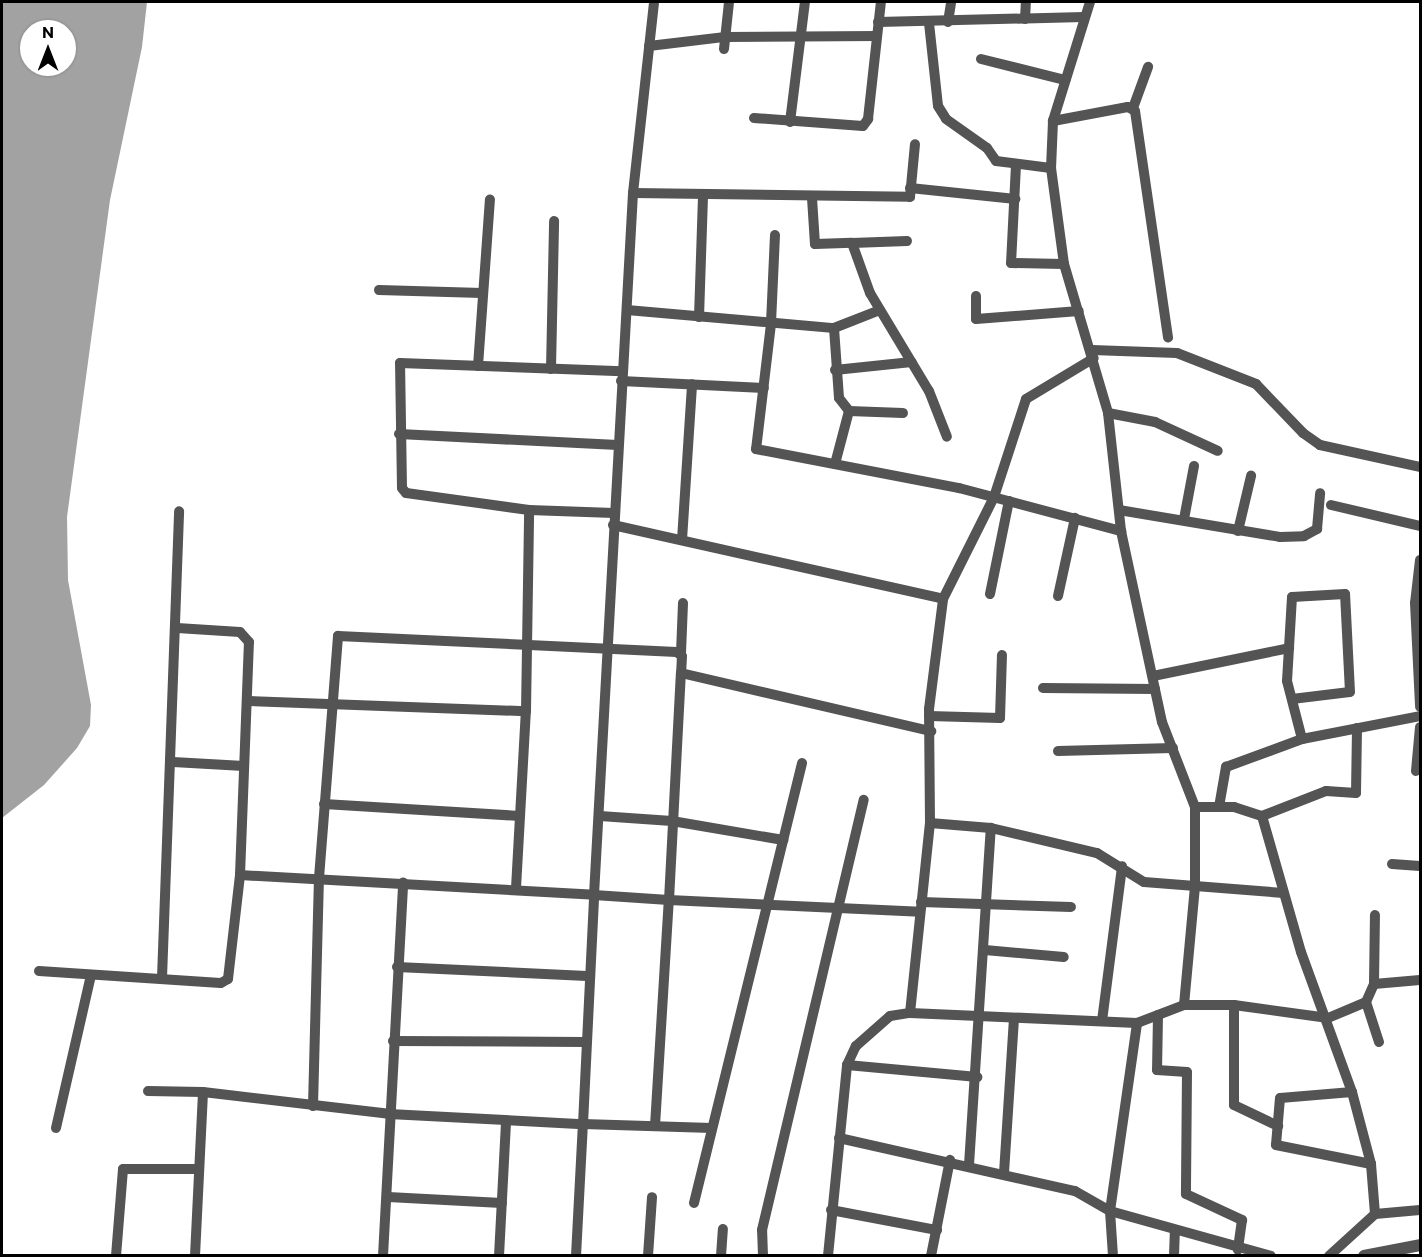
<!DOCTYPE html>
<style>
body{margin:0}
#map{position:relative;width:1422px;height:1257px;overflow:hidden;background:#fff;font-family:Commissioner,sans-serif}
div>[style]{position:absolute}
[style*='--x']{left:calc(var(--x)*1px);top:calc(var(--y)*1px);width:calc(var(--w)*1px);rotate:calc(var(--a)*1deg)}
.water>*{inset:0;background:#a2a2a2}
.minor>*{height:10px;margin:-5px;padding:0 5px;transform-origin:5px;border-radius:5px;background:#545454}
.tertiary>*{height:12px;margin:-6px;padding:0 6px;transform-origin:6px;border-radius:6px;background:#545454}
span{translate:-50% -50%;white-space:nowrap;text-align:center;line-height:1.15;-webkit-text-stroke:4.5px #fff;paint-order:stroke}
.frame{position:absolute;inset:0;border:3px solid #000;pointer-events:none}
.north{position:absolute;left:18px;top:18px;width:60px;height:60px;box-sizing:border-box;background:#fff;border:2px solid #999;border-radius:50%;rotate:0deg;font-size:16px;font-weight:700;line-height:24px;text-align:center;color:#000}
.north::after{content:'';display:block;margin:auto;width:21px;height:27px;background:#000;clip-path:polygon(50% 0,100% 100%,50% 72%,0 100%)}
</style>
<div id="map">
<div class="water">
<div style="clip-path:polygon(evenodd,2px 2px,147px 2px,142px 47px,110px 200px,67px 517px,68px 580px,91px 705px,90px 726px,77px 748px,44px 785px,2px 818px,2px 2px,30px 30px,66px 30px,66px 66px,30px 66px,30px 30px)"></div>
</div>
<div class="minor">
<div style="--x:1090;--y:2;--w:125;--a:107.3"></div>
<div style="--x:1053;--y:121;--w:47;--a:92.4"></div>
<div style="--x:1051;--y:168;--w:97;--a:82.3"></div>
<div style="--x:1064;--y:264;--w:155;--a:73.5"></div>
<div style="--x:1108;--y:413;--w:119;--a:83.7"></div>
<div style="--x:1121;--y:531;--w:195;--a:77.9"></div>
<div style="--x:1162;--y:722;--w:91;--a:68.8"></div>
<div style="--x:1025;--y:19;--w:17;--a:-87"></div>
<div style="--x:878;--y:22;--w:206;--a:-1.4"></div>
<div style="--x:948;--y:22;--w:20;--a:-81"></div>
<div style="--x:929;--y:23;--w:83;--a:83.8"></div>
<div style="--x:938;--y:106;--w:15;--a:58"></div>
<div style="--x:946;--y:119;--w:50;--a:35.3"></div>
<div style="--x:987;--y:148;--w:16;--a:55"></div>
<div style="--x:996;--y:161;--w:55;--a:7.3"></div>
<div style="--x:649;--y:46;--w:77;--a:-6.8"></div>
<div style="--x:725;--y:37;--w:152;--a:-0.4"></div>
<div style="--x:724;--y:49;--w:47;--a:-83.9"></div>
<div style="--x:981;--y:59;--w:87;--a:14"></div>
<div style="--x:1133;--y:108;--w:44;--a:-69.9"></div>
<div style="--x:754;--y:118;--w:109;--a:4.2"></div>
<div style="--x:863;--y:126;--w:9;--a:-54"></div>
<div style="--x:868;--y:119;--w:118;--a:-83.7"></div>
<div style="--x:1053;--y:121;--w:76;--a:-10.6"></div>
<div style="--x:1128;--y:107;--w:8;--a:30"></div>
<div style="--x:1135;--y:111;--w:229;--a:81.7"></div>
<div style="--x:790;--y:122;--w:121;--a:-82.9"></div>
<div style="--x:1016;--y:165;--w:98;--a:92.9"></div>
<div style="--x:1011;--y:263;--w:53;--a:1.1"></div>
<div style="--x:910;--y:188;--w:106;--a:6"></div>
<div style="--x:633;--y:193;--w:277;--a:0.8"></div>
<div style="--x:910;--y:197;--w:53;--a:-84.6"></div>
<div style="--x:812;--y:198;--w:46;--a:86.3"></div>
<div style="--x:815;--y:244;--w:37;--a:-2"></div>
<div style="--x:852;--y:243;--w:53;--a:70.2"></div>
<div style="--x:870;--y:293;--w:114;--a:59"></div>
<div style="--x:929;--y:391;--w:49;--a:68.6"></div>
<div style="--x:775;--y:235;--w:89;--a:92.6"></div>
<div style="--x:771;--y:324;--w:126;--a:96.8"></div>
<div style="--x:756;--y:449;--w:207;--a:10.9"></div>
<div style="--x:959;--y:488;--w:168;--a:14.9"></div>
<div style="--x:852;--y:243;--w:55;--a:-2.1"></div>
<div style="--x:379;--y:290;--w:103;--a:1.7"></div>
<div style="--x:976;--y:296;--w:23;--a:90"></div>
<div style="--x:976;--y:319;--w:103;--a:-4.4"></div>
<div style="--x:627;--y:310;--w:208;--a:5"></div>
<div style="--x:834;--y:328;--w:49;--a:-21.4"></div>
<div style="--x:699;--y:317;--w:122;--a:-88.1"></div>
<div style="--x:834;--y:328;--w:70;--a:85.9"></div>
<div style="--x:839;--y:398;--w:16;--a:52"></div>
<div style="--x:849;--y:411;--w:54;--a:2.1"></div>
<div style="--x:1092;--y:350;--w:85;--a:2"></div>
<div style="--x:1177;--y:353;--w:85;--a:21.4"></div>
<div style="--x:1256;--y:384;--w:68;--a:46.2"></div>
<div style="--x:1303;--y:433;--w:21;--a:35"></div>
<div style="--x:1320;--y:445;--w:102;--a:12.4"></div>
<div style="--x:478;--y:366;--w:167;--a:-85.9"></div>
<div style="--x:551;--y:369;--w:148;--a:-88.8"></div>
<div style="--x:835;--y:370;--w:77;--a:-5.9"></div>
<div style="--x:621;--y:381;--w:143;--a:2.8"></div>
<div style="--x:1108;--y:413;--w:48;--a:10.8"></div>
<div style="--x:1155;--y:422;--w:69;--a:24.7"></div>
<div style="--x:399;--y:434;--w:219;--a:2.9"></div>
<div style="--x:835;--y:464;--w:55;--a:-75.2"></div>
<div style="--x:1331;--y:505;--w:91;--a:13.3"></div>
<div style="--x:1119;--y:510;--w:163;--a:9.5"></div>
<div style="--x:1280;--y:537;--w:24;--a:-2"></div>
<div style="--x:1304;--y:536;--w:15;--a:-28"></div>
<div style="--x:1317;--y:529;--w:36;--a:-85"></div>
<div style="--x:614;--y:513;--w:85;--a:-178"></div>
<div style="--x:529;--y:510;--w:124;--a:-172.1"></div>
<div style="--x:406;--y:493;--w:6;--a:-129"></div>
<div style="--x:402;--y:488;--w:125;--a:-90.9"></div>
<div style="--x:400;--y:363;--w:222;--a:2.1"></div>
<div style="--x:1184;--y:519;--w:54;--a:-79.3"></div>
<div style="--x:613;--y:525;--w:338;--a:12.6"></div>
<div style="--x:1238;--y:531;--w:57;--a:-76.7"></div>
<div style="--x:682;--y:540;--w:156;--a:-86.3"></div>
<div style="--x:1420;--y:560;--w:43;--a:96.6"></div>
<div style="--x:1415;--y:603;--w:104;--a:87.2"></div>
<div style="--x:990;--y:594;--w:95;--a:-78.5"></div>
<div style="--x:1058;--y:596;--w:80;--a:-77.7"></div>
<div style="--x:681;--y:653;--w:50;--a:-87.7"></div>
<div style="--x:1153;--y:676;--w:139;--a:-11.6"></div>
<div style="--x:1043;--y:688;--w:112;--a:0.5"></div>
<div style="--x:1292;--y:699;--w:58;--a:-6.9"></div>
<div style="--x:1350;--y:692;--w:98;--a:-92.9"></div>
<div style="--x:1345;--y:594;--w:53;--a:176.8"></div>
<div style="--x:1292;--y:597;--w:84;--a:93.4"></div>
<div style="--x:1287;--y:681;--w:60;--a:75.5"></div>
<div style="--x:247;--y:701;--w:279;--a:2.1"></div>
<div style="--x:929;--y:716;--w:71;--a:1.6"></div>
<div style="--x:1000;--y:718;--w:63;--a:-88.2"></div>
<div style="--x:1058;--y:751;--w:115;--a:-1.5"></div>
<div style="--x:173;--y:762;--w:71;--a:3.2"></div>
<div style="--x:1416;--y:771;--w:44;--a:-84.8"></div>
<div style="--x:324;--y:804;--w:196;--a:3.5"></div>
<div style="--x:1219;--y:807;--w:41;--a:-80.1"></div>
<div style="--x:1226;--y:767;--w:81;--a:-20.2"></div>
<div style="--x:1302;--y:739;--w:120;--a:-11"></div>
<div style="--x:600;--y:816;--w:72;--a:4"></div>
<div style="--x:672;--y:821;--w:113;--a:9.7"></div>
<div style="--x:1262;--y:816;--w:69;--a:-21.3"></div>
<div style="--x:1326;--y:791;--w:30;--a:4"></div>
<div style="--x:1356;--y:793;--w:65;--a:-89.1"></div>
<div style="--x:930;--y:823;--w:61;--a:4.7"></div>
<div style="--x:991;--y:828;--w:109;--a:13.3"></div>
<div style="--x:1097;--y:853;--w:55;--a:31.7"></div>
<div style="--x:1144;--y:882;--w:140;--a:4.5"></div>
<div style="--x:1392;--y:864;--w:28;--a:4"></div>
<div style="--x:240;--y:875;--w:355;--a:3.2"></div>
<div style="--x:594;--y:895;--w:703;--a:-86.82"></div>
<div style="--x:633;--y:193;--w:192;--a:-83.7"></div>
<div style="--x:516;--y:888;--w:177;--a:-86.8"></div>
<div style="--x:526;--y:711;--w:201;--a:-89.1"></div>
<div style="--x:921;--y:902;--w:150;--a:1.9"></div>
<div style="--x:985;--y:950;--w:79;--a:5.1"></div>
<div style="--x:397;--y:967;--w:190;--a:2.7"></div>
<div style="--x:39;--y:971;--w:182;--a:3.8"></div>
<div style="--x:221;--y:983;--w:8;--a:-30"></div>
<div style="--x:228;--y:979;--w:105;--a:-83.4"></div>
<div style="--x:240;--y:875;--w:233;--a:-87.8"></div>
<div style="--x:249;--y:642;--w:13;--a:-132"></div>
<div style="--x:240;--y:632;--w:63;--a:-176.4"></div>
<div style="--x:162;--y:978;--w:467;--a:-87.9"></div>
<div style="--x:1374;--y:984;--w:69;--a:-89.2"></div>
<div style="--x:1366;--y:1002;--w:42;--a:72"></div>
<div style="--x:1184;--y:1005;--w:119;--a:-84.7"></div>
<div style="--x:1195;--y:887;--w:80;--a:-90"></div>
<div style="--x:1195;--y:807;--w:39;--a:0"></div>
<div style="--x:1234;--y:807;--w:29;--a:18"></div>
<div style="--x:1262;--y:816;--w:141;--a:74"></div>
<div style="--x:1301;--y:952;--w:149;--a:70"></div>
<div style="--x:1352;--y:1092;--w:74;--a:75.2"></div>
<div style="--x:1371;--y:1164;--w:50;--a:85.4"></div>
<div style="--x:1375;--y:1214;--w:45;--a:-5.1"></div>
<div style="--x:1234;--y:1005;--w:100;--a:90"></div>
<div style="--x:1234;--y:1105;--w:49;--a:25.5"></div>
<div style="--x:910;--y:1013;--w:191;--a:-84"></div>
<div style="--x:930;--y:823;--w:114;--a:-90.5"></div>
<div style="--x:929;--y:709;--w:111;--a:-82.7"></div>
<div style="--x:943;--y:599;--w:114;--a:-63.4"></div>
<div style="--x:994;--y:497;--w:103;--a:-71.9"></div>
<div style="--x:1026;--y:399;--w:79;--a:-31.1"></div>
<div style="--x:1158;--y:1015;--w:55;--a:91"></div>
<div style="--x:1157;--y:1070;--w:30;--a:4"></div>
<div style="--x:1187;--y:1072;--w:122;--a:90.5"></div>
<div style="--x:1186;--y:1194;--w:62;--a:24.9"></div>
<div style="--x:1242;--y:1220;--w:30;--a:98"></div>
<div style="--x:1102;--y:1021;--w:156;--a:-82.6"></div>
<div style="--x:393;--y:1041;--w:192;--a:0.3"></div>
<div style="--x:847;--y:1065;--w:131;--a:5.3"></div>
<div style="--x:148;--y:1091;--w:55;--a:1"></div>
<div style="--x:203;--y:1092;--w:187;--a:6.7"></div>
<div style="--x:389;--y:1114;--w:194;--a:3"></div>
<div style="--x:583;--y:1124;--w:229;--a:-87.2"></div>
<div style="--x:594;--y:895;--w:75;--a:3.8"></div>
<div style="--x:669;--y:900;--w:227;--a:-87"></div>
<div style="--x:1352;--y:1092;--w:72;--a:175.2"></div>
<div style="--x:1280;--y:1098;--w:47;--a:94.9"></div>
<div style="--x:1276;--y:1145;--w:97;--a:11.3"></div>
<div style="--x:313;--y:1106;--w:228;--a:-88.5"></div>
<div style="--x:319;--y:878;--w:243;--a:-85.5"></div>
<div style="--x:338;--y:636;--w:339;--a:2.7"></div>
<div style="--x:677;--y:652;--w:6;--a:39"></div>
<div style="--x:682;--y:656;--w:17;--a:93"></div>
<div style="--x:681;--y:673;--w:257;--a:13.1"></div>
<div style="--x:655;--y:1126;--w:226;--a:-86.5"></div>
<div style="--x:669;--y:900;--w:251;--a:2.7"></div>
<div style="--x:56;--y:1128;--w:157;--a:-77.1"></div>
<div style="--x:839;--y:1138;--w:242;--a:12.7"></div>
<div style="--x:1075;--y:1191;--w:40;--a:29.7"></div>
<div style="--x:1110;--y:1211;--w:190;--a:-81.8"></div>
<div style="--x:969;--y:1165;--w:338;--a:-86.3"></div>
<div style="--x:1004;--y:1173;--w:154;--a:-86.3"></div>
<div style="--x:388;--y:1197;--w:114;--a:3"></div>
<div style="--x:694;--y:1203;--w:453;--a:-76.2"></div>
<div style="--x:831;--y:1210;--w:108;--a:10.7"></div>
<div style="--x:116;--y:1256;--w:87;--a:-85.4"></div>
<div style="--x:123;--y:1169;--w:73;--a:0"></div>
<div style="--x:195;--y:1256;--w:164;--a:-87.2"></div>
<div style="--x:383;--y:1256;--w:374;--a:-86.9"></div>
<div style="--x:499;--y:1256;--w:134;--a:-87"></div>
<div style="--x:576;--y:1256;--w:132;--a:-87"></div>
<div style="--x:583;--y:1124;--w:129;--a:1.8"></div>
<div style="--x:648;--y:1256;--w:59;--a:-86.1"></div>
<div style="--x:721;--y:1256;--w:27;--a:-86"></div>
<div style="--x:763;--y:1256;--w:26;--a:-92"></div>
<div style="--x:762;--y:1230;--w:442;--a:-76.7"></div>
<div style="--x:828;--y:1256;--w:192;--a:-84.3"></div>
<div style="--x:847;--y:1065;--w:21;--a:-65"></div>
<div style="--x:856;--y:1046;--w:45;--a:-41.4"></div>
<div style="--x:890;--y:1016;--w:20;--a:-9"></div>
<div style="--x:910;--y:1013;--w:227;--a:2.5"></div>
<div style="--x:1137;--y:1023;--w:50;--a:-21"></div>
<div style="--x:1184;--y:1005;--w:50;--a:0"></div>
<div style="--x:1234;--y:1005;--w:95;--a:7.9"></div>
<div style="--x:1328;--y:1018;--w:41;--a:-22.8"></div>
<div style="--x:1366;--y:1002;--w:20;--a:-66"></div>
<div style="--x:1374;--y:984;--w:46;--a:-5"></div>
<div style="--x:931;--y:1256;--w:98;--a:-78.8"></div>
<div style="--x:1113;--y:1256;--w:45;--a:-93.8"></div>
<div style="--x:1110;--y:1211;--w:167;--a:15.6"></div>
<div style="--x:1174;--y:1256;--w:26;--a:-88"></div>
<div style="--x:1329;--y:1256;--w:62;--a:-42.4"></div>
</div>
<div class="tertiary">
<div style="--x:1364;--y:1256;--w:57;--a:-11.1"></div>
</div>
<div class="frame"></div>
<div class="north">N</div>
</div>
